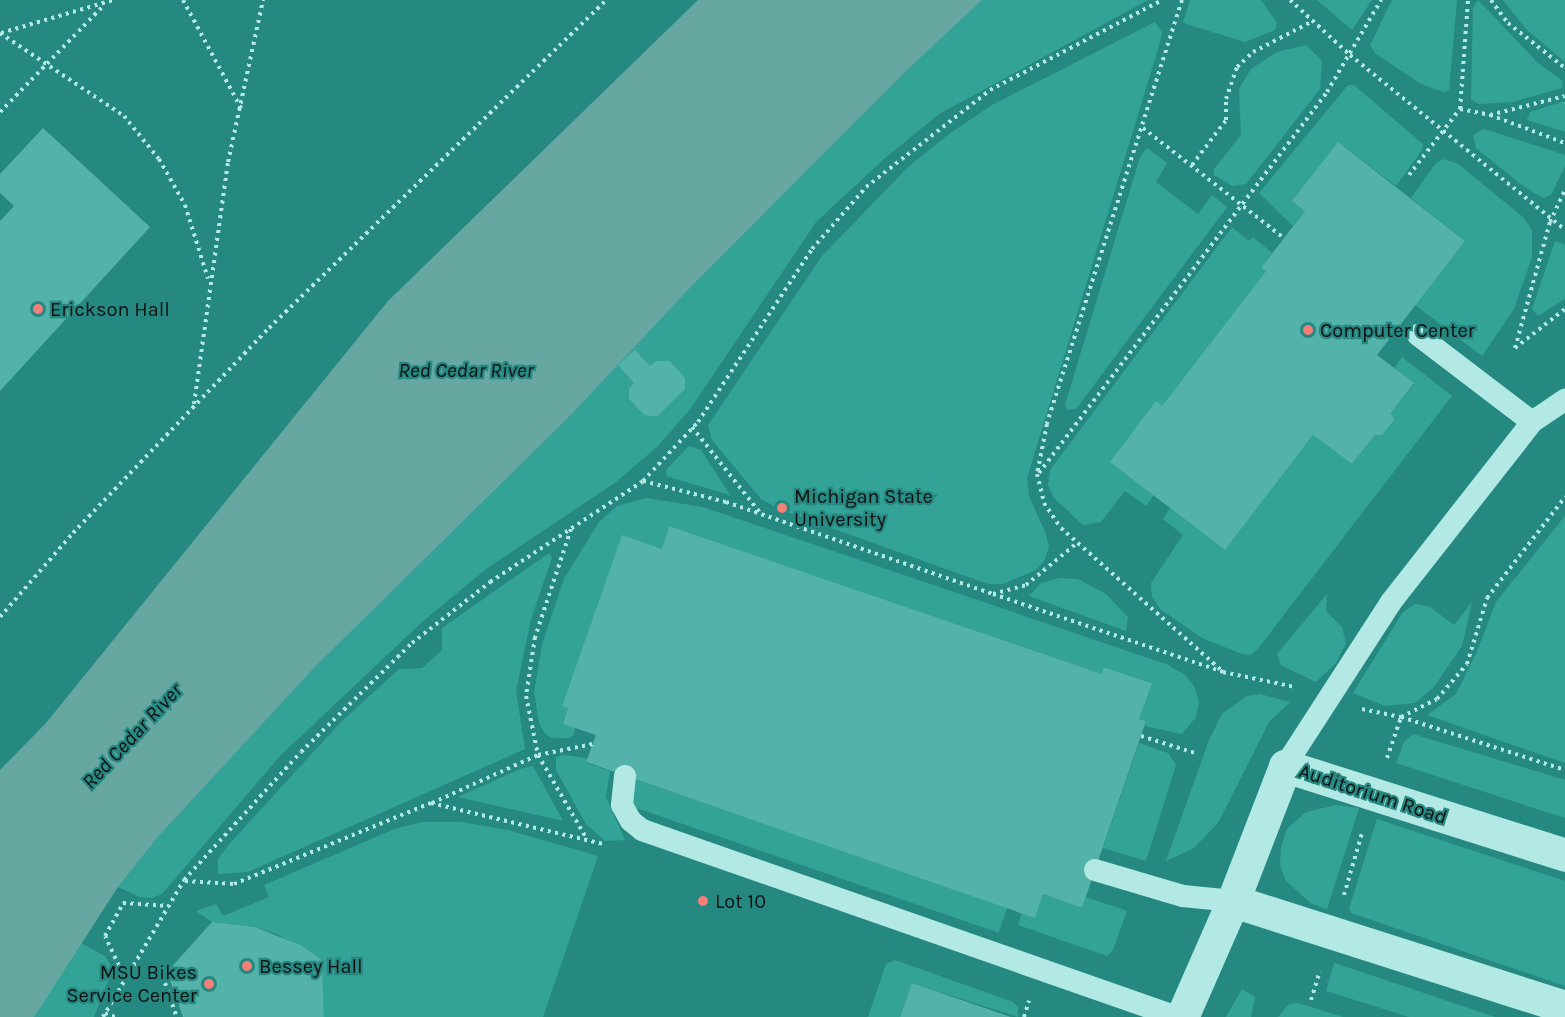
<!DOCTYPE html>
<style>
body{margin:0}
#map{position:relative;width:1565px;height:1017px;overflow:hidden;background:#268981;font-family:Karla,sans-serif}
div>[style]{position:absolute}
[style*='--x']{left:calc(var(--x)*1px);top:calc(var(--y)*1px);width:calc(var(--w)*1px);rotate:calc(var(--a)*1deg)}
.green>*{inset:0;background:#34a397;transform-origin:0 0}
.water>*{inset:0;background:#66a7a2}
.building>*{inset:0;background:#53b2a9}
.path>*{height:4px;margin-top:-2px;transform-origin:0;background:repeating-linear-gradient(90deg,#b3e9e4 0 3px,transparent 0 7.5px)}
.lane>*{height:22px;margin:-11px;padding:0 11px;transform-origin:11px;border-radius:11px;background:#b3e9e4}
.street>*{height:33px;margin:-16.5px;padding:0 16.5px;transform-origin:16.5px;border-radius:16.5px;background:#b3e9e4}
.dots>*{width:16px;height:16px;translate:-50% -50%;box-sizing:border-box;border:3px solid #268981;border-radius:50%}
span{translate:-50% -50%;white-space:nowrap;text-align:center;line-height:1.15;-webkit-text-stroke:4.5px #268981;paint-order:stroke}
.poi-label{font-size:20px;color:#111}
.left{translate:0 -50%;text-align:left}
.right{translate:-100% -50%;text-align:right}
.street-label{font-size:20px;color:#111}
.water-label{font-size:21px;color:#111;font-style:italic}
</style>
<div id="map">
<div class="green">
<div style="clip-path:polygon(evenodd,982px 0,1148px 0,939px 114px,884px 159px,816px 222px,691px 408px,658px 446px,616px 482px,486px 569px,422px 622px,280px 756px,162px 894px,152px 898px,140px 897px,118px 887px,157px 838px,315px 667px,569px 417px,690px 288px,902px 75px,982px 0,670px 361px,685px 378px,685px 389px,657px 417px,644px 415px,629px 399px,629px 388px,670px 361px)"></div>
<div style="clip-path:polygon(1190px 0,1261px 0,1277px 23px,1275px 30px,1245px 42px,1183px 23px)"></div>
<div style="clip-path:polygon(1317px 0,1372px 0,1352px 30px)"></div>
<div style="clip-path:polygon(1392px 0,1457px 0,1449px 90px,1443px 92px,1421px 84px,1376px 54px,1370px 45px)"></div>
<div style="clip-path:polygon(1478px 0,1538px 63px,1563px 81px,1562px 88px,1513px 102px,1479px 104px,1471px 100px,1473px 8px)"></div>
<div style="clip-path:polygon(1503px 0,1565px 0,1565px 62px,1526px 29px)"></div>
<div style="clip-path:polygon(1155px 22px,1162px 32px,1159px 46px,1027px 478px,1029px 496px,1046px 534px,1049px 547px,1044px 561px,1036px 570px,1003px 584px,988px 584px,781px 510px,761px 499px,712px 440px,708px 425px,822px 256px,908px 167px,949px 134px,992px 105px)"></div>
<div style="clip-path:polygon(1306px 45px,1322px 61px,1320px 89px,1246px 184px,1232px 186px,1214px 175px,1214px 169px,1241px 135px,1239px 89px,1251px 69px,1277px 52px)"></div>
<div style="clip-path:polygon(1348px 85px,1354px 85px,1423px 144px,1422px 150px,1396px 186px,1338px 142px,1293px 201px,1305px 211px,1293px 226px,1259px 193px)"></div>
<div style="clip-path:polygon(1565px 101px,1565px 132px,1527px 120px,1530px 112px)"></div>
<div style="clip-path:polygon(1484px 129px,1565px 155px,1565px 166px,1551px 195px,1543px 198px,1523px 186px,1476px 148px,1473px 135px)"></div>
<div style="clip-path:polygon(1147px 148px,1167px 163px,1156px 182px,1198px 214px,1212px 195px,1227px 207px,1076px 409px,1068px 410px,1065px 405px,1140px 157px)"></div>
<div style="clip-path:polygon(1444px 159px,1458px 164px,1523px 217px,1532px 230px,1532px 257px,1514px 309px,1482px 356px,1415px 305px,1465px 241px,1411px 198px,1436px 163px)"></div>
<div style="clip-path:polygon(1232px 227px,1249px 241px,1253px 237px,1272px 253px,1262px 267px,1266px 271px,1162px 406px,1156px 402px,1110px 462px,1154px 495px,1146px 506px,1125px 491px,1101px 522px,1083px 525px,1054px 498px,1048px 485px,1050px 470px)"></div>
<div style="clip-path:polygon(1555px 241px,1565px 245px,1565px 299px,1538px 316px,1532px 309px)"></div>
<div style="clip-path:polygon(1402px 357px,1452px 396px,1260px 646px,1251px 655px,1242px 654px,1202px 638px,1160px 609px,1152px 597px,1151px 583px,1183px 535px,1163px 519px,1170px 508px,1225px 550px,1313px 435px,1352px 464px,1375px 435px,1382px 435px,1394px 420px,1391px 413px,1414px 384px,1394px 368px)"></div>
<div style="clip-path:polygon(689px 446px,701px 450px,730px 495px,666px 476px,667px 469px)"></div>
<div style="clip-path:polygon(646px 498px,703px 507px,1166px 664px,1185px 675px,1194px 686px,1199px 701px,1196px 717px,1182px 734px,1145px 726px,1146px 721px,1139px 719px,1151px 682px,1105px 667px,1102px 674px,669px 526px,662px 549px,622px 536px,562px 706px,568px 708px,563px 724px,575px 728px,574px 734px,570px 738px,553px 738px,545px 734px,539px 723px,534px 692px,542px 644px,564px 579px,599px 522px,617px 506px)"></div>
<div style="clip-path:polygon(1565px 516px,1565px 763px,1427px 715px,1456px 694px,1476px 654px,1496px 602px)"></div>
<div style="clip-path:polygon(549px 553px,552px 558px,531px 619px,516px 691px,525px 749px,248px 872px,218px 874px,218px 859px,230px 843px,340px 723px,399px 669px,422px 668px,442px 650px,442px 628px)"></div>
<div style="clip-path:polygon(1060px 578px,1078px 579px,1106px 594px,1128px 617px,1126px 631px,1029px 596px,1041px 583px)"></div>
<div style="clip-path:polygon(1327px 594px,1326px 611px,1342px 627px,1346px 644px,1335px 664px,1316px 682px,1281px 665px,1277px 654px)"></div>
<div style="clip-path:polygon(1472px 602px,1462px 646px,1433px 688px,1415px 703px,1385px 706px,1353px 693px,1403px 612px,1415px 604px,1430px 607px,1454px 625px)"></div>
<div style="clip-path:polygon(1260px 694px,1290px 702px,1269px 722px,1218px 823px,1194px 848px,1166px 861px,1209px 740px,1222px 714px,1247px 696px)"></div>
<div style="clip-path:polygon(1413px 734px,1565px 780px,1565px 818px,1396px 763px,1404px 742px)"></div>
<div style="clip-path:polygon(1139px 743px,1168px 753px,1176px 765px,1146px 861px,1103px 848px)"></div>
<div style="clip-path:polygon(563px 755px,587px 758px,586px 763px,610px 771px,606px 797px,625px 840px,605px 841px,586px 824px,556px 770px,556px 757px)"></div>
<div style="clip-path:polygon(533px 766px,563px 821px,458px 797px,520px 769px)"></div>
<div style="left:632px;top:778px;width:397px;height:27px;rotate:19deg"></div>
<div style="clip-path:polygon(1336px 805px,1359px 808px,1327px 909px,1312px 904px,1286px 881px,1280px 865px,1281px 847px,1287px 829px,1306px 812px)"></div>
<div style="clip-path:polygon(1377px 819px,1565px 881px,1565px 986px,1351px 913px,1349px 909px)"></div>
<div style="clip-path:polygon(423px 822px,461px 822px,508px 830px,598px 856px,543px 1017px,324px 1017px,322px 960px,277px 934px,255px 927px,212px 922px,196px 911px,216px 904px,223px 916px,269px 897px,264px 885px,397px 828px)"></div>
<div style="clip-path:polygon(1043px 894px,1082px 908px,1086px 897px,1127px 911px,1113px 950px,1107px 956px,1018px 925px,1022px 913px,1035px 917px)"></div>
<div style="clip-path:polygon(79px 942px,105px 956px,113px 969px,94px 1017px,34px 1017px)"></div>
<div style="clip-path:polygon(895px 960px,1013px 1002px,1018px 1007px,1018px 1017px,912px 983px,900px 1017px,868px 1017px,886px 964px)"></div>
<div style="clip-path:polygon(1334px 963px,1335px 963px,1495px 1017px,1409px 1017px,1326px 991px)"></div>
<div style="clip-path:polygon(1242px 989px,1255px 997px,1251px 1017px,1226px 1017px)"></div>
<div style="clip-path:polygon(1298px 1003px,1343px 1017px,1278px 1017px,1289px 1004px)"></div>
</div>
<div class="water">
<div style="clip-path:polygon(698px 0,982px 0,902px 75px,690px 288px,569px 417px,315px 667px,157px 838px,118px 887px,34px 1017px,0 1017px,0 770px,46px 723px,388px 301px)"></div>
</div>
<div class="building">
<div style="clip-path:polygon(43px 128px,150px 227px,0 391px,0 221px,14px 206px,0 193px,0 174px)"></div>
<div style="clip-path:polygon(1338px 142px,1465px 241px,1377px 355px,1414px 383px,1391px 413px,1394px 420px,1382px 435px,1375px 435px,1352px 464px,1313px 435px,1225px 550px,1110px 462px,1156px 401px,1162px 406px,1266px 271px,1261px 268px,1305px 211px,1292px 201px)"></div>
<div style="clip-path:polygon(635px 350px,650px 366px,656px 361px,670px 361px,685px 378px,685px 389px,657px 417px,644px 415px,629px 399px,629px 388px,634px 383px,618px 365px)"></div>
<div style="clip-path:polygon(669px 526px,1102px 674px,1104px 667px,1152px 683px,1139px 719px,1146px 721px,1082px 908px,1043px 894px,1035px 918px,586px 762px,596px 735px,563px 724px,568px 708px,562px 706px,622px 535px,662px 549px)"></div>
<div style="clip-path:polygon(212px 922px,255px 927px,300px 945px,322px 960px,324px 1017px,183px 1017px,167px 972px)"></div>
<div style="clip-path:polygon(912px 983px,1011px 1017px,900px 1017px)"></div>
</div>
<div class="path">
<div style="--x:183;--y:0;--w:123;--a:61.8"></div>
<div style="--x:1182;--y:0;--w:445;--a:107.7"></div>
<div style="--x:1047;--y:424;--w:51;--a:101.3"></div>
<div style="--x:1037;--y:474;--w:30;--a:76"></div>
<div style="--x:1044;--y:503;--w:30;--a:56"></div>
<div style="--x:1061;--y:528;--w:217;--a:41.6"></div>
<div style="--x:1290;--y:0;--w:81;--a:42.5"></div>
<div style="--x:1350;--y:55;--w:277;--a:39.1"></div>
<div style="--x:1491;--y:0;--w:29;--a:54"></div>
<div style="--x:1508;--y:23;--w:73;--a:38.3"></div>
<div style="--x:0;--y:33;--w:149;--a:33.8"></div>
<div style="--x:124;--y:116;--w:55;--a:50.9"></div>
<div style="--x:159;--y:159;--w:53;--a:60.5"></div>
<div style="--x:185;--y:205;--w:77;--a:72.7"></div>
<div style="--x:1;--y:33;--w:117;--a:-16.4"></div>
<div style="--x:1460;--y:109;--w:31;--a:11"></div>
<div style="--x:1490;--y:115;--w:80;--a:20.5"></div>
<div style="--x:0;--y:112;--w:148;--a:-45.8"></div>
<div style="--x:1490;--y:115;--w:77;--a:-14.2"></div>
<div style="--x:1143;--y:128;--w:179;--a:38"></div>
<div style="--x:1192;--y:165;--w:56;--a:-52.9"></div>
<div style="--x:1226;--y:120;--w:21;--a:-90"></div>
<div style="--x:1226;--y:99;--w:34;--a:-71"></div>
<div style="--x:1237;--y:67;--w:22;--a:-43"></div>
<div style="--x:1253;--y:52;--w:68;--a:-27.3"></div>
<div style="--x:1409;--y:175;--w:83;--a:-52.3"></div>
<div style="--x:1460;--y:109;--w:109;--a:-85.8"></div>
<div style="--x:1515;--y:348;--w:131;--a:-74.5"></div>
<div style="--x:1550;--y:222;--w:35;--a:-65"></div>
<div style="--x:1515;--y:348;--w:63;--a:-38"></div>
<div style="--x:194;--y:404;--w:244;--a:-82"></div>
<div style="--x:228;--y:162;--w:166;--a:-77.8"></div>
<div style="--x:692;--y:427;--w:111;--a:51.6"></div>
<div style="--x:1039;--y:473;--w:478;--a:-52.9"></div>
<div style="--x:1327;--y:92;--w:107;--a:-59.6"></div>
<div style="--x:643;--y:481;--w:86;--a:14.2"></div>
<div style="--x:726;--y:502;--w:282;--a:19"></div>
<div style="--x:993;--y:594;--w:34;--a:-15"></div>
<div style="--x:1026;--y:585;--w:66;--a:-39.5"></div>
<div style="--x:571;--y:529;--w:114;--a:108.4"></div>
<div style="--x:535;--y:637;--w:60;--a:98.7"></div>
<div style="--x:526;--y:696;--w:60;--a:78.5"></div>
<div style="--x:538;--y:755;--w:94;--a:59.9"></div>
<div style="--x:993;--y:594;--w:243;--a:18.7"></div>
<div style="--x:1223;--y:672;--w:74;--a:11.8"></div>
<div style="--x:0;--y:617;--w:111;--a:-49"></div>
<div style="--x:73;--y:533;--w:284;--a:-46.3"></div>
<div style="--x:269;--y:328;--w:470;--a:-44.2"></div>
<div style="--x:1362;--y:709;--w:40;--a:12"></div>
<div style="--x:1401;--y:717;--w:172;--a:17.9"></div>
<div style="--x:1141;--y:736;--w:57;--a:17.5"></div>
<div style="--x:1387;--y:758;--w:43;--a:-71.1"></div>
<div style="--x:1401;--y:717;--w:40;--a:-26.6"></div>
<div style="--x:1437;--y:699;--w:46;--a:-49.4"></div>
<div style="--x:1467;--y:664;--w:69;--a:-73.1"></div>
<div style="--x:1487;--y:598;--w:128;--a:-52.3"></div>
<div style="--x:432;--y:803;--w:116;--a:-24.4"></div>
<div style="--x:538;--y:755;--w:56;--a:-11.3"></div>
<div style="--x:185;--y:881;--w:49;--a:3.5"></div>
<div style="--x:234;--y:884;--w:213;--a:-22.4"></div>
<div style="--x:431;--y:803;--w:177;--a:13.4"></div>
<div style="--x:1344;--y:895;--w:65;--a:-73.8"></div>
<div style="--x:125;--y:979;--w:47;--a:-114.9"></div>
<div style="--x:105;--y:936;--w:38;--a:-61"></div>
<div style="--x:123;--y:903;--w:46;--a:3.7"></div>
<div style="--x:165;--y:983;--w:36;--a:71"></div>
<div style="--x:1311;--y:1000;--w:30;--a:-73"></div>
<div style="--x:105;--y:1013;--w:11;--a:22"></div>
<div style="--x:103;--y:1017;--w:159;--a:-59.4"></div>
<div style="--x:184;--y:880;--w:173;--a:-47.6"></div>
<div style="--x:301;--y:752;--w:156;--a:-44.5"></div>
<div style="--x:412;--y:643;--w:99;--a:-38"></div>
<div style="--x:490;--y:582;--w:183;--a:-33.4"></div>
<div style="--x:643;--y:481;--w:81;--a:-47"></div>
<div style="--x:698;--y:422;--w:207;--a:-56.6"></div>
<div style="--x:812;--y:249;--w:82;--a:-48.9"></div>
<div style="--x:866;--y:187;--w:157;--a:-38"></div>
<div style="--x:990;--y:90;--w:194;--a:-27.6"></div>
<div style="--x:1024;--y:1017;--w:17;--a:-73"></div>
</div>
<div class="lane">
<div style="--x:1418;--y:335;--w:143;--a:37.3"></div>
<div style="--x:1285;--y:766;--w:195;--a:-57.1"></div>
<div style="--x:1391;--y:602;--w:229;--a:-51.9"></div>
<div style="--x:1532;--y:422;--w:40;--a:-34"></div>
<div style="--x:625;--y:776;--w:29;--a:96"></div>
<div style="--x:622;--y:805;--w:18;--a:61"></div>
<div style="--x:631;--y:821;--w:14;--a:39"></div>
<div style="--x:642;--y:830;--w:567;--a:19.27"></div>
<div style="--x:1095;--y:870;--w:92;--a:16.5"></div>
<div style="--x:1183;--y:896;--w:50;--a:5.7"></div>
</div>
<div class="street">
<div style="--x:1233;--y:901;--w:349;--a:17.7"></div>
<div style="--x:1182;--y:1017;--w:127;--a:-66.3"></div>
<div style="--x:1233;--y:901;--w:145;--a:-68.9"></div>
<div style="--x:1285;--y:766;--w:294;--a:17.6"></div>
</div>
<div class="dots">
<div style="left:38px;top:309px;background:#f27f78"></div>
<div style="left:1308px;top:330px;background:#f27f78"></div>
<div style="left:782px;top:508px;background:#f27f78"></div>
<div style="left:703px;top:901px;background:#f27f78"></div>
<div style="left:247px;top:966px;background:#f27f78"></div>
<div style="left:209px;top:984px;background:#f27f78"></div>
</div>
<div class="poi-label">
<span class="left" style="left:50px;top:309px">Erickson Hall</span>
<span class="left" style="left:1320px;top:330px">Computer Center</span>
<span class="left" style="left:794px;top:508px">Michigan State<br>University</span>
<span class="left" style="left:715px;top:901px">Lot 10</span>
<span class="left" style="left:259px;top:966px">Bessey Hall</span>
<span class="right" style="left:197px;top:984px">MSU Bikes<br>Service Center</span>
</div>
<div class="street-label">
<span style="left:1373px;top:794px;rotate:18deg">Auditorium Road</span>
</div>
<div class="water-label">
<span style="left:466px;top:370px">Red Cedar River</span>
<span style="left:132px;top:736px;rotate:-47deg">Red Cedar River</span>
</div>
</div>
